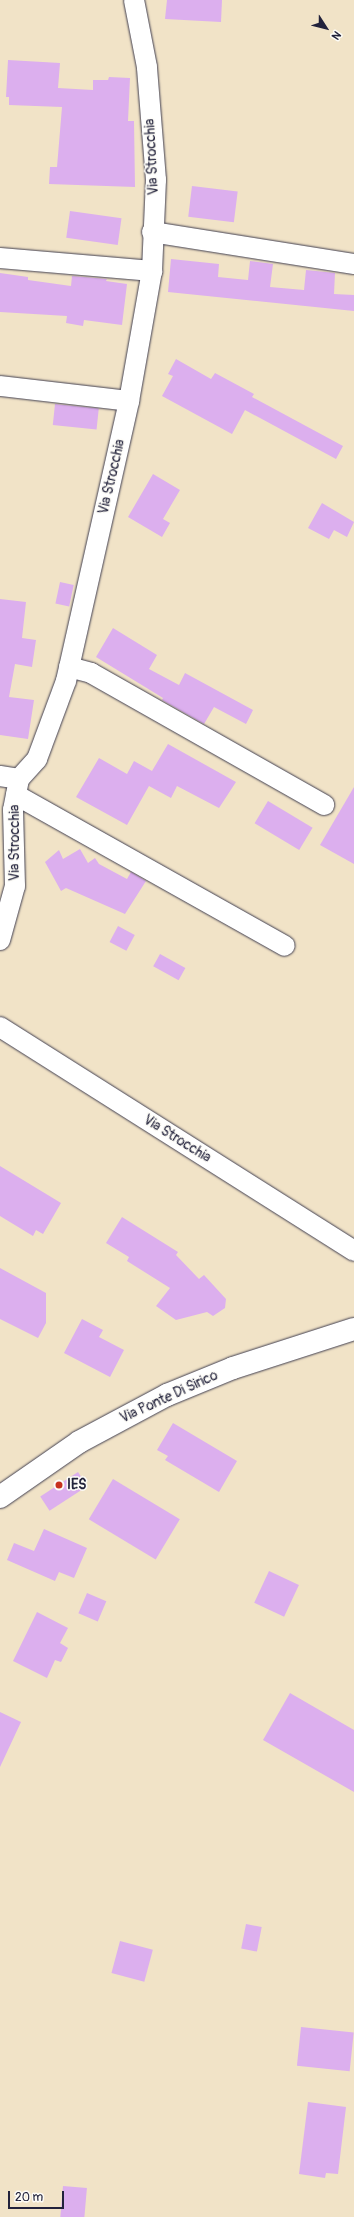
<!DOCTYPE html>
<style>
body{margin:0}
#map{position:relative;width:354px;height:2217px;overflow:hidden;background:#f1e3c7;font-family:Pangolin,sans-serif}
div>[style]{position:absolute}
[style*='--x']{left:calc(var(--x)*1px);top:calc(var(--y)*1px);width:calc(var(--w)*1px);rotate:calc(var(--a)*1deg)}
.building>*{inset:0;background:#dcafee;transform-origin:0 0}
.roads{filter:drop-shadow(0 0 1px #413f50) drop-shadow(0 0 1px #413f50)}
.minor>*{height:20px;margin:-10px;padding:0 10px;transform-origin:10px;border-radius:10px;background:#fff}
.tertiary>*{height:22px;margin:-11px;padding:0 11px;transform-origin:11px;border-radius:11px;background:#fff}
.dots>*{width:11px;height:11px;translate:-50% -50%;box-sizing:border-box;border:2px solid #fdfcf7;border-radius:50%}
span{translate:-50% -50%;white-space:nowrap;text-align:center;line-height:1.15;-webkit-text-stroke:3px #fdfcf7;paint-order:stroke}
.street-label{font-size:14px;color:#22223b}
.poi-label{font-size:14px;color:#22223b;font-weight:700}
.left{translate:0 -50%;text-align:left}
.north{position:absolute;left:306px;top:8px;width:40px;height:40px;-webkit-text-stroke:3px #fdfcf7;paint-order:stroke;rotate:126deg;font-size:11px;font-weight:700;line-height:16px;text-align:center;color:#22223b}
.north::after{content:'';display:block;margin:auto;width:14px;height:18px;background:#22223b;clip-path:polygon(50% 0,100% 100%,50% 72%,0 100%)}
.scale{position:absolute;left:8px;top:2191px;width:56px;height:18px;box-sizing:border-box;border:2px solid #22223b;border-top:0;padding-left:5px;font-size:12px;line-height:14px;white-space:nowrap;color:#22223b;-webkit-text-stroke:3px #fdfcf7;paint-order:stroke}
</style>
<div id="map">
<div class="building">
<div style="clip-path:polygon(167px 0,222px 0,221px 22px,165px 19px)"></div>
<div style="clip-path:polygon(8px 60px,60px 63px,58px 88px,93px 90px,93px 80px,108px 80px,109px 77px,130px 78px,128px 121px,134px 121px,135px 187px,49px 184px,50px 167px,57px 167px,62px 107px,9px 105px,9px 97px,6px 97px)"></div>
<div style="left:192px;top:186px;width:46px;height:31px;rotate:7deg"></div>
<div style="left:70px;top:211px;width:52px;height:27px;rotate:8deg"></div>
<div style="clip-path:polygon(171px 259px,219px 264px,218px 277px,248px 280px,250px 261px,273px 264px,270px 287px,304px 290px,306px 270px,335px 273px,334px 294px,354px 295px,354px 311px,168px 292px)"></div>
<div style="clip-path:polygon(0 273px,28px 277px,28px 280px,71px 286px,72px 276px,107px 279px,106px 281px,127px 284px,122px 325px,84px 320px,83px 326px,66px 323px,67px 316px,0 312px)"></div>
<div style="clip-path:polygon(176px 359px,211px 379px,215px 373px,254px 394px,252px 397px,343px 446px,336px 459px,245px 410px,232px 434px,162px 396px,173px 376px,168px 374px)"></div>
<div style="left:55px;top:404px;width:44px;height:21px;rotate:6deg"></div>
<div style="clip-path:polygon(153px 474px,180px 490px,163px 519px,170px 523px,162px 537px,128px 517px)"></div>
<div style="clip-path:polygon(322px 503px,354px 522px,347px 537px,334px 530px,329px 539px,308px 528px)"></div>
<div style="left:60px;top:582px;width:14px;height:22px;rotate:12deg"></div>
<div style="clip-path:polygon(0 599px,26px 602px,22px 638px,36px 640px,32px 667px,15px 664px,9px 697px,34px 700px,28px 739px,0 735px)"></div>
<div style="clip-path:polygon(113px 628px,157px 655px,149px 669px,179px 685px,185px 673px,253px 710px,246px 724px,214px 707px,204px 724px,162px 700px,163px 698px,96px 657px)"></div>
<div style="clip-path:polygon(168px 744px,236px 782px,219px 808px,177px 786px,171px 798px,149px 786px,127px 825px,76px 797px,99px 758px,127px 774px,134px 761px,152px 771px)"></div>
<div style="clip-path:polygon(354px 787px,354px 864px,320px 845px)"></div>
<div style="left:268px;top:801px;width:52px;height:26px;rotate:31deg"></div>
<div style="clip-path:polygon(80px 849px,88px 863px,95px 858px,99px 864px,127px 879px,131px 872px,146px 881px,125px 914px,66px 888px,61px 891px,45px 862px,59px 850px,63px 859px)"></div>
<div style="left:118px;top:926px;width:19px;height:18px;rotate:28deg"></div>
<div style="left:160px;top:954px;width:29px;height:14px;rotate:29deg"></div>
<div style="clip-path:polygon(0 1166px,61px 1203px,43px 1234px,36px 1230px,33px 1236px,0 1216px)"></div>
<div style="clip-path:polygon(122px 1217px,178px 1252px,176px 1255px,199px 1279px,204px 1275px,226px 1299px,225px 1308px,213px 1316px,207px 1312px,176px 1320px,156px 1306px,170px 1288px,127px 1261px,129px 1257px,106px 1243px)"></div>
<div style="clip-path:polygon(0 1268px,46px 1293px,46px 1323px,38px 1338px,0 1319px)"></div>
<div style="clip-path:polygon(82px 1319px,103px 1330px,99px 1337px,124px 1350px,110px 1377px,64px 1353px)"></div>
<div style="clip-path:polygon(173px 1423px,237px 1461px,219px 1492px,165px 1460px,168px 1456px,157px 1450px)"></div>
<div style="left:78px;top:1472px;width:17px;height:45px;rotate:57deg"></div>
<div style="left:113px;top:1479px;width:78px;height:47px;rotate:31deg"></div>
<div style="clip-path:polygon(44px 1529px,87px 1548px,74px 1578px,59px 1572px,55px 1581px,7px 1560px,14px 1543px,34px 1551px)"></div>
<div style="left:269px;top:1571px;width:33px;height:35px;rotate:25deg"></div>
<div style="left:87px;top:1593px;width:21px;height:22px;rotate:23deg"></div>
<div style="clip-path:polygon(37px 1612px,68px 1628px,60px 1643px,68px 1648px,61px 1662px,55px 1660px,47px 1678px,13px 1661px)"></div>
<div style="clip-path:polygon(290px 1693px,354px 1730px,354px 1792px,263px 1740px)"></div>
<div style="clip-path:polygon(0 1712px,21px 1722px,0 1767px)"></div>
<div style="left:246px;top:1924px;width:16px;height:25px;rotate:11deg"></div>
<div style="left:120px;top:1941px;width:34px;height:33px;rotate:15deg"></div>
<div style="left:301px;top:2027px;width:53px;height:39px;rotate:6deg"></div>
<div style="clip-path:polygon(308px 2102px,346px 2107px,338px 2174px,326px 2173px,325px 2178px,299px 2174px)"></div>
<div style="left:63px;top:2186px;width:24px;height:31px;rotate:5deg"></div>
</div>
<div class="roads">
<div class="minor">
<div style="--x:152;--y:232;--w:205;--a:9"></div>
<div style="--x:0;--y:258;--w:153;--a:4.9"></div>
<div style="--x:0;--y:386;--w:130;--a:6.6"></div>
<div style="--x:69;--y:667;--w:23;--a:15"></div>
<div style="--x:91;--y:673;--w:268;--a:29.5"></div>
<div style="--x:0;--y:776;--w:19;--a:9"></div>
<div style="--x:16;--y:795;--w:308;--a:29.3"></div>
<div style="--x:0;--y:940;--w:56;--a:-74.5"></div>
<div style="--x:15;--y:886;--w:76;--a:-91.5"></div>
<div style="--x:13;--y:810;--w:32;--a:-79"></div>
<div style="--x:19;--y:779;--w:27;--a:-48"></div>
<div style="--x:37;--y:759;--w:83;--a:-69.6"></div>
<div style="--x:66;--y:681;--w:287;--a:-77.3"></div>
<div style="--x:129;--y:401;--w:132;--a:-80"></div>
<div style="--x:152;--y:271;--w:91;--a:-87.5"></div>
<div style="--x:156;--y:180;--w:113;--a:-94.6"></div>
<div style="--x:147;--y:67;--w:68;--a:-101"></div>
<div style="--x:0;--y:1027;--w:419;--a:32.3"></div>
</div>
<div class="tertiary">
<div style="--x:0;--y:1497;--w:96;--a:-34.8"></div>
<div style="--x:79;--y:1442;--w:100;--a:-28.1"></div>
<div style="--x:167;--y:1395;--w:71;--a:-22.2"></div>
<div style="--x:233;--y:1368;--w:127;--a:-17.9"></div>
</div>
</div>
<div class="dots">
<div style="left:59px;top:1485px;background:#c8321e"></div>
</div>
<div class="street-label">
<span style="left:152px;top:157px;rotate:-93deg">Via Strocchia</span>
<span style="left:112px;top:477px;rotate:-77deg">Via Strocchia</span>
<span style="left:15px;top:843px;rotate:-90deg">Via Strocchia</span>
<span style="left:177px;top:1139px;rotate:32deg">Via Strocchia</span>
<span style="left:169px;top:1397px;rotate:-25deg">Via Ponte Di Sirico</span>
</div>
<div class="poi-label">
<span class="left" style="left:67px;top:1485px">IES</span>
</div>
<div class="north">N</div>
<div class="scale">20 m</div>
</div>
